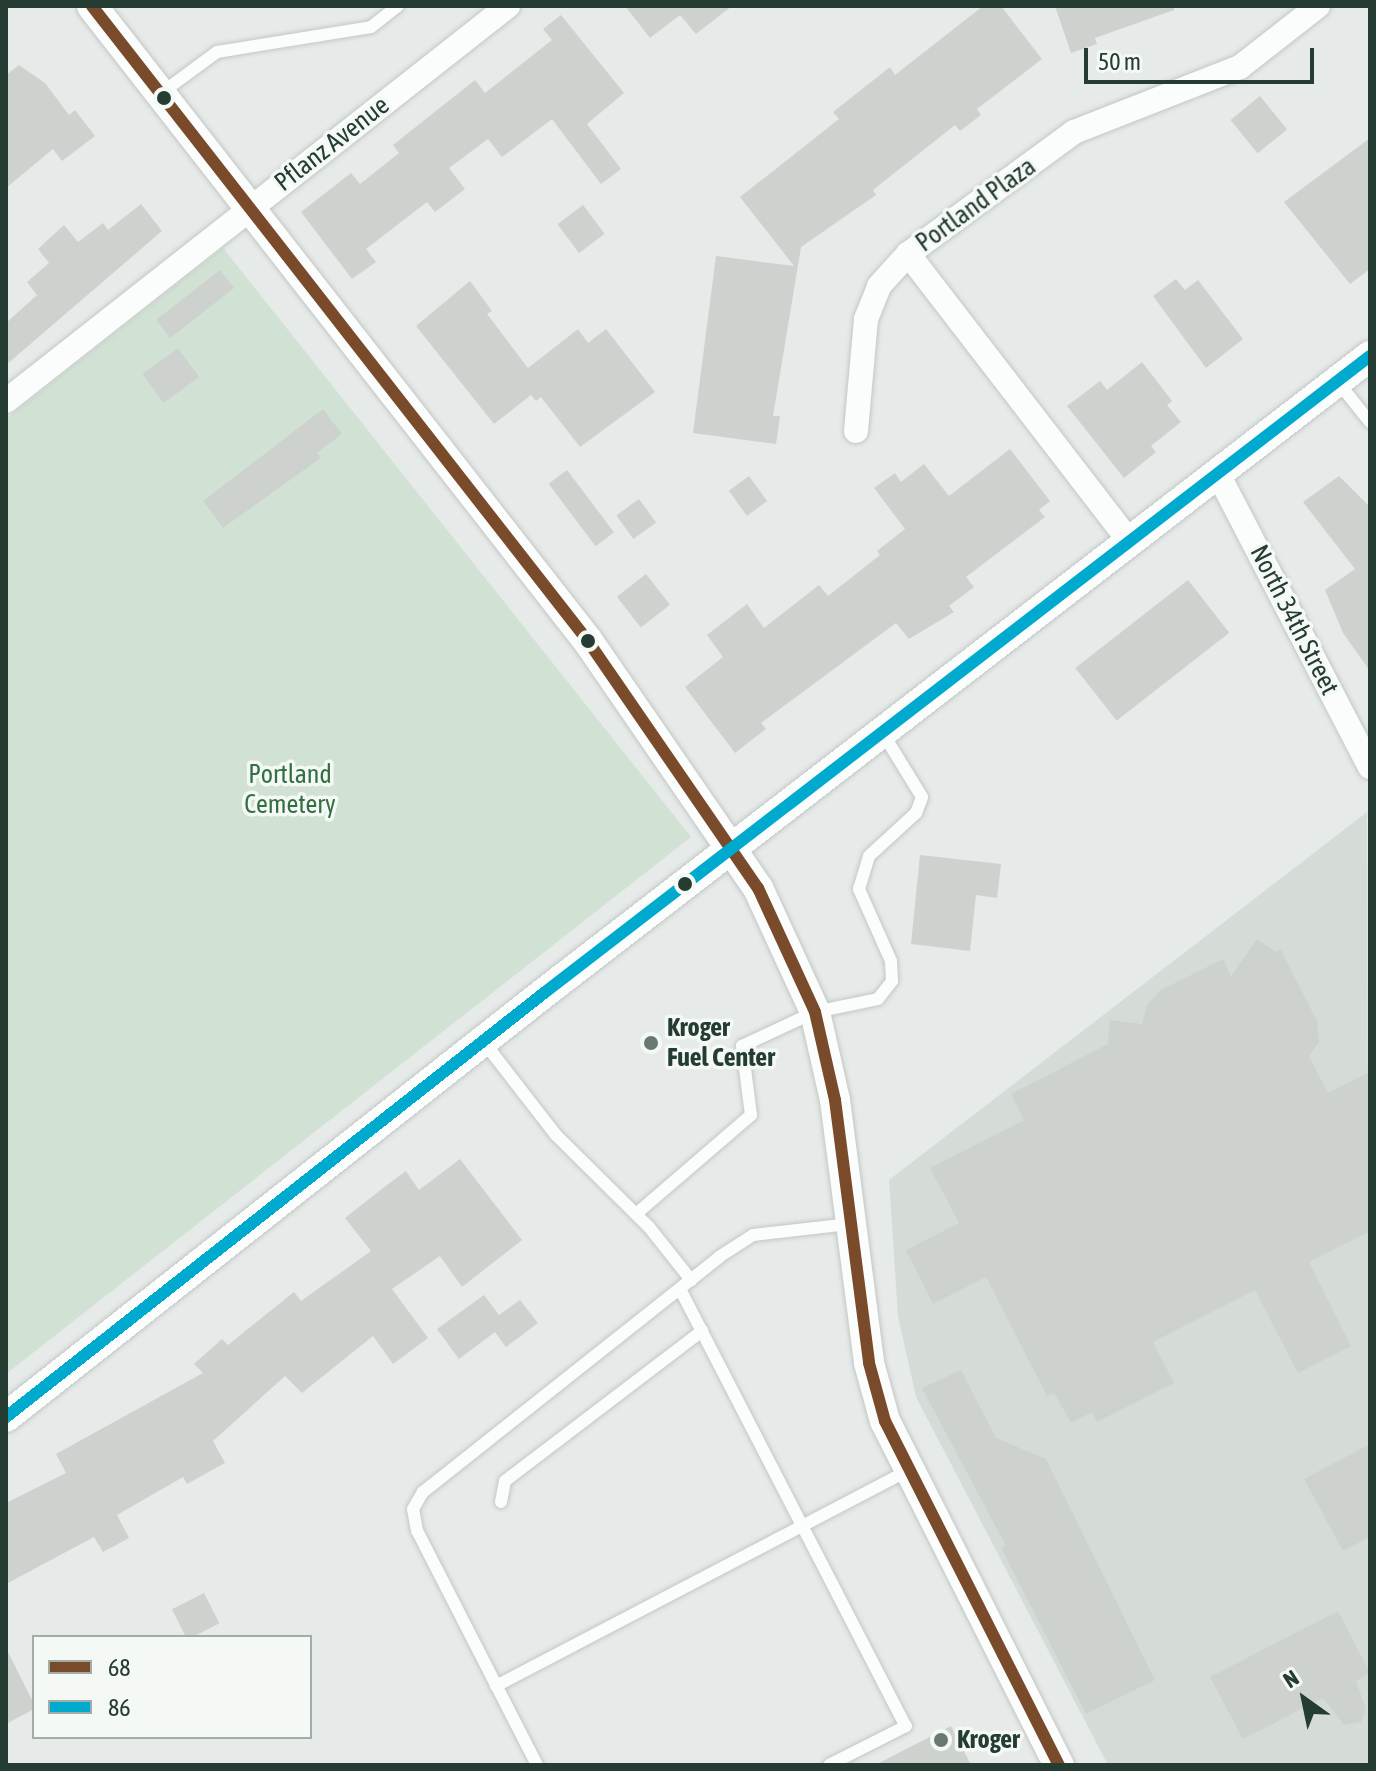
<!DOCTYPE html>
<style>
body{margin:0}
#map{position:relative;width:1376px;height:1771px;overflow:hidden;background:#e6eae8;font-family:"Asap Condensed",sans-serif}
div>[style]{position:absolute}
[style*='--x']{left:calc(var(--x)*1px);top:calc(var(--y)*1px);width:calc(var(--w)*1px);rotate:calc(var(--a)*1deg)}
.built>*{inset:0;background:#d5dbd7}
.green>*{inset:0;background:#d1e2d4}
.building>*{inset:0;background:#cdd2cf;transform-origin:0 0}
.roads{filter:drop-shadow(0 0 2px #c3c7c5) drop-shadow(0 0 2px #c3c7c5)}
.service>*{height:12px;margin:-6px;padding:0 6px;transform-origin:6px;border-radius:6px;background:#fbfcfc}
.minor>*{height:24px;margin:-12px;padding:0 12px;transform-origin:12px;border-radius:12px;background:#fbfcfc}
.tertiary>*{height:30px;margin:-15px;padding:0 15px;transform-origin:15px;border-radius:15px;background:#fbfcfc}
.bus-1>*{height:12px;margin:-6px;padding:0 6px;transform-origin:6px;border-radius:6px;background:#7a4b2a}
.bus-2>*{height:12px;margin:-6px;padding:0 6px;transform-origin:6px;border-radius:6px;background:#00a9ce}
.dots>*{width:22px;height:22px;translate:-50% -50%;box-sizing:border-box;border:4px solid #f5f9f6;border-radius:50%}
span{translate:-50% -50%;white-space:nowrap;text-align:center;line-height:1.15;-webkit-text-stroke:7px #f5f9f6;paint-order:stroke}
.street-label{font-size:26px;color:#253c33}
.park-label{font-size:26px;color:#346f42}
.poi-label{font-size:26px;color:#253c33;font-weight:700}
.left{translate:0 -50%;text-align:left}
.frame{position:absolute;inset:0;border:8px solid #253c33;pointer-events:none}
.legend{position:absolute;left:32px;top:1635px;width:280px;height:104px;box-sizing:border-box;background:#f5f9f6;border:2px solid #a2ada8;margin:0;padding:10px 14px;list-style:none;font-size:24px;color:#253c33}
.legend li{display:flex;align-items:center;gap:16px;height:40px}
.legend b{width:40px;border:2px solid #a2ada8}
.north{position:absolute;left:1264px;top:1659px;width:80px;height:80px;-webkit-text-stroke:6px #f5f9f6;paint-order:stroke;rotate:327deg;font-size:22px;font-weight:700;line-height:32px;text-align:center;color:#253c33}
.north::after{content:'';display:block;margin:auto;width:28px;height:36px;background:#253c33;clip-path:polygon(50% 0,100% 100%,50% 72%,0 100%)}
.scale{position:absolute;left:1084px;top:48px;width:230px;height:36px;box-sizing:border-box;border:4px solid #253c33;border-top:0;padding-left:10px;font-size:24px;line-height:28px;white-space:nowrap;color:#253c33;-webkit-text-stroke:6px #f5f9f6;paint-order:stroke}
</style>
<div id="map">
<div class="built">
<div style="clip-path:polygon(1367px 812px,1370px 1765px,1108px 1765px,916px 1397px,898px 1316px,889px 1180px)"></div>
</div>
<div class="green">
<div style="clip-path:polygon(223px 248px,691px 837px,6px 1374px,6px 419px)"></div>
</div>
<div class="building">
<div style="clip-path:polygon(625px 6px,732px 6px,696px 34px,680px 15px,650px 38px)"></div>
<div style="clip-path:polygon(983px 6px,1001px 6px,1042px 59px,977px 109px,981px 115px,960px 131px,955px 125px,873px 190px,876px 195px,801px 247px,773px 416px,780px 416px,776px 444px,693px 433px,716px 256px,794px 266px,740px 197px,839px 119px,833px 112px,890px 67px,895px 75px)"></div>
<div style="clip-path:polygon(1055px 6px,1174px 6px,1174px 10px,1095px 38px,1097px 44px,1071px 53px)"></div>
<div style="clip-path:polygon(561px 15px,624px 93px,587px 124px,621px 169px,601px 184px,552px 119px,502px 157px,488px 139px,449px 168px,465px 189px,435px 212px,427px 202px,366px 249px,376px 262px,352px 279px,301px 212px,351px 173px,360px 184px,399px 153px,393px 145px,475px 80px,485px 93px,552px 40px,543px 29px)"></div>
<div style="clip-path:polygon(19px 65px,45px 83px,69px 115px,75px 110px,95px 136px,62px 161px,53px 149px,6px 188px,6px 75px)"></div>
<div style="left:1260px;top:96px;width:43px;height:38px;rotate:51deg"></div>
<div style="clip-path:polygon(1370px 138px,1370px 269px,1350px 284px,1284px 202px)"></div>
<div style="clip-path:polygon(141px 204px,162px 231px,6px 365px,6px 323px,37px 295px,27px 282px,49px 263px,38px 249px,64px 225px,78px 242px,103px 223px,108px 230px)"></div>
<div style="left:583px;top:205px;width:36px;height:32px;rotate:53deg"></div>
<div style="left:220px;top:270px;width:23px;height:81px;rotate:52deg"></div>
<div style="clip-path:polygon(1176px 279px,1185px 290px,1198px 280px,1243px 339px,1206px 368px,1153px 296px)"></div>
<div style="clip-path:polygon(470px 281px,492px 311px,487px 314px,528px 368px,578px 329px,588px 343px,606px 329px,655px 392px,580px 447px,541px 397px,536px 401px,531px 395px,494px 424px,416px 326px)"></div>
<div style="left:178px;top:348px;width:36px;height:44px;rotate:54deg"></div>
<div style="clip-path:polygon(1142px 362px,1172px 401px,1167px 405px,1181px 422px,1151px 446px,1156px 452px,1124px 478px,1067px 406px,1100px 381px,1107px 390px)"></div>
<div style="clip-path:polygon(323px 409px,342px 434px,317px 453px,321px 458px,223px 528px,203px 501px)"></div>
<div style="clip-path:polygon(1010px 449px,1050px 501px,1039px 510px,1045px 517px,966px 577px,974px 587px,949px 606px,954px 612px,909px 639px,896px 623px,761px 723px,766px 729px,735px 753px,685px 687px,723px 657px,707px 635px,747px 604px,764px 628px,819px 585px,828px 596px,880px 555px,877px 551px,905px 529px,874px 488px,895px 473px,901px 482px,924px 464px,949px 496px)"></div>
<div style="left:567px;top:470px;width:78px;height:23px;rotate:53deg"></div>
<div style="left:749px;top:476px;width:31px;height:25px;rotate:54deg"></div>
<div style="clip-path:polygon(1339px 476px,1370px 507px,1370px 671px,1343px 633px,1325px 590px,1355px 569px,1303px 502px)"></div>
<div style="left:639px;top:499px;width:29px;height:28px;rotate:54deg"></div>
<div style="left:646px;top:574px;width:39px;height:37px;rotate:52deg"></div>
<div style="left:1188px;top:580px;width:67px;height:143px;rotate:52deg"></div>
<div style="clip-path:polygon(920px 855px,1001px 864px,997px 898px,976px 895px,970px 951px,911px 944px)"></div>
<div style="clip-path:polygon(1257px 939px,1276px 952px,1281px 950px,1317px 1021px,1319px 1042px,1309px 1056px,1328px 1093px,1370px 1072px,1370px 1231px,1309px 1262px,1351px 1346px,1298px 1373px,1255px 1290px,1153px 1342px,1174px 1383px,1097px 1422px,1092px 1412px,1071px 1423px,1054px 1393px,1047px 1396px,986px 1277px,933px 1304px,906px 1250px,959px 1223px,930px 1168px,1024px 1120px,1011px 1094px,1108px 1044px,1110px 1020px,1142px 1024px,1147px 1005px,1161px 990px,1223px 959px,1231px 976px)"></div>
<div style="clip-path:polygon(460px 1159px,522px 1240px,462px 1287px,440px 1256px,392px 1289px,428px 1338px,393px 1364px,373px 1336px,302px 1393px,285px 1376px,213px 1441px,225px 1463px,187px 1484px,183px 1477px,117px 1515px,129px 1538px,103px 1552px,94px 1537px,6px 1584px,6px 1503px,66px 1473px,56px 1454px,203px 1373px,194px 1364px,222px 1339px,228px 1345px,294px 1292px,301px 1301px,371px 1251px,345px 1218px,383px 1188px,406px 1171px,419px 1190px)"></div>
<div style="clip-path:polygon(484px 1295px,499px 1315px,520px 1300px,538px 1323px,506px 1347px,495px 1332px,459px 1359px,437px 1329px)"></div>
<div style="clip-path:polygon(961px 1370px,996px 1438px,1046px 1459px,1155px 1680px,1086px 1714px,1001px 1548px,1006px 1546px,922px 1388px)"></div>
<div style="clip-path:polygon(1370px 1444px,1370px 1537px,1343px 1551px,1304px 1479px)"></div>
<div style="left:204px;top:1593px;width:34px;height:36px;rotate:63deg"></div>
<div style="clip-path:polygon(1338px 1611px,1370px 1673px,1356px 1681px,1366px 1709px,1361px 1722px,1344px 1725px,1323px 1698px,1243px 1739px,1210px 1677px)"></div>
<div style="clip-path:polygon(6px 1648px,34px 1704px,34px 1709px,6px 1724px)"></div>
<div style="clip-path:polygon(951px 1726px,971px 1765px,875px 1765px)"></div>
</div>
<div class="roads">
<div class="service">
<div style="--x:160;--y:94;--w:71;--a:-36.4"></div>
<div style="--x:217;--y:52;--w:156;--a:-9.2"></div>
<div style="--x:371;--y:27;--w:34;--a:-38"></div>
<div style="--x:1337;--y:381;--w:53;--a:51.2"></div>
<div style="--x:483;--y:1041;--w:119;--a:52.2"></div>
<div style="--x:556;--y:1135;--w:131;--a:44.7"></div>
<div style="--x:649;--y:1227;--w:68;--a:51.6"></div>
<div style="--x:636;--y:1214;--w:152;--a:-40.7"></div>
<div style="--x:751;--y:1115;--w:70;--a:-97.4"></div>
<div style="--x:742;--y:1046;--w:81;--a:-25"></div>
<div style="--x:815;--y:1012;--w:64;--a:-11.7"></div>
<div style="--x:878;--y:999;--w:23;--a:-52"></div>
<div style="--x:892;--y:981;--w:20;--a:-93"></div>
<div style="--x:891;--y:961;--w:79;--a:-114"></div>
<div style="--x:859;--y:889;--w:34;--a:-73"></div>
<div style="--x:869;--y:856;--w:64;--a:-42.5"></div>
<div style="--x:916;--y:813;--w:17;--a:-69"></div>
<div style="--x:922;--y:797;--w:76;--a:-121.6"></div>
<div style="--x:680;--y:1289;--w:492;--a:62.7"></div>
<div style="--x:906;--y:1726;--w:86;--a:153.1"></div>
<div style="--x:501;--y:1502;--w:21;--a:-79"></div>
<div style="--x:505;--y:1481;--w:248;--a:-37.3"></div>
<div style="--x:496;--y:1686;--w:465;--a:-27.6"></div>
<div style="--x:537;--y:1765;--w:263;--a:-117.1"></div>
<div style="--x:417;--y:1531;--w:22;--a:-100"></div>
<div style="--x:413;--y:1509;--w:20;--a:-60"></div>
<div style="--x:423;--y:1492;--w:378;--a:-38.4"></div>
<div style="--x:719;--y:1257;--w:40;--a:-32.9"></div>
<div style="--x:753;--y:1235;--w:98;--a:-6.5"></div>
</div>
<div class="minor">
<div style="--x:6;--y:401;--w:639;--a:-38.2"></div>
<div style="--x:856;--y:431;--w:112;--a:-84.9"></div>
<div style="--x:866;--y:319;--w:35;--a:-68"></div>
<div style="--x:879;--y:286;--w:43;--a:-47.8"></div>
<div style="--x:1218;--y:474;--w:330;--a:62.6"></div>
<div style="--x:1130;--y:542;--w:364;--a:-127.6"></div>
<div style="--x:908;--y:254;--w:206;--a:-36.3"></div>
<div style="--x:1074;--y:132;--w:178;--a:-21.4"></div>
<div style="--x:1240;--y:67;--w:99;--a:-38"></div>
</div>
<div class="tertiary">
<div style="--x:92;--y:6;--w:806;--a:52.01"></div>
<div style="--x:588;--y:641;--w:300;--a:55.5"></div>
<div style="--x:758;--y:888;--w:136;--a:65.3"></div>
<div style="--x:815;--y:1012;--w:90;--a:77.2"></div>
<div style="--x:835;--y:1100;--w:265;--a:82.6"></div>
<div style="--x:869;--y:1363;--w:60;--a:74.6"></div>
<div style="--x:885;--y:1421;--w:386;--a:63.2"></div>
<div style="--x:6;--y:1417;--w:685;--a:-38.24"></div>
<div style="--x:544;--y:993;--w:1043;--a:-37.64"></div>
</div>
</div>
<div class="bus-1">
<div style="--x:92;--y:6;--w:806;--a:52.01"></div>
<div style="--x:588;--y:641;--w:300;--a:55.5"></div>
<div style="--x:758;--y:888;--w:136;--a:65.3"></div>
<div style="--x:815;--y:1012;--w:90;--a:77.2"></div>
<div style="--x:835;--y:1100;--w:265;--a:82.6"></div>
<div style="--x:869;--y:1363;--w:60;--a:74.6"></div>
<div style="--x:885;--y:1421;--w:386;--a:63.2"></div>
</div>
<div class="bus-2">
<div style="--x:6;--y:1417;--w:685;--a:-38.24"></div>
<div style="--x:544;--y:993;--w:1043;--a:-37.64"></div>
</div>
<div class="dots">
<div style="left:164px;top:98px;background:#253c33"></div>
<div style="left:588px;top:641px;background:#253c33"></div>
<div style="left:685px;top:884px;background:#253c33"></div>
<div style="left:651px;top:1043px;background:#697972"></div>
<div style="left:941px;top:1740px;background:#697972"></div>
</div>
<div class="street-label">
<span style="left:332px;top:144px;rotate:-38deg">Pflanz Avenue</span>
<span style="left:976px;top:205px;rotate:-36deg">Portland Plaza</span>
<span style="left:1294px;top:620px;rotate:63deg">North 34th Street</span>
</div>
<div class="park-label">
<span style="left:290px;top:790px">Portland<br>Cemetery</span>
</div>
<div class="poi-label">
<span class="left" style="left:667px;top:1043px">Kroger<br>Fuel Center</span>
<span class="left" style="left:957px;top:1740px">Kroger</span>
</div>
<div class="frame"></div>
<ul class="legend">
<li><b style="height:10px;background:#7a4b2a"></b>68</li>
<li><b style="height:10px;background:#00a9ce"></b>86</li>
</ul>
<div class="north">N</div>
<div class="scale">50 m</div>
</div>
